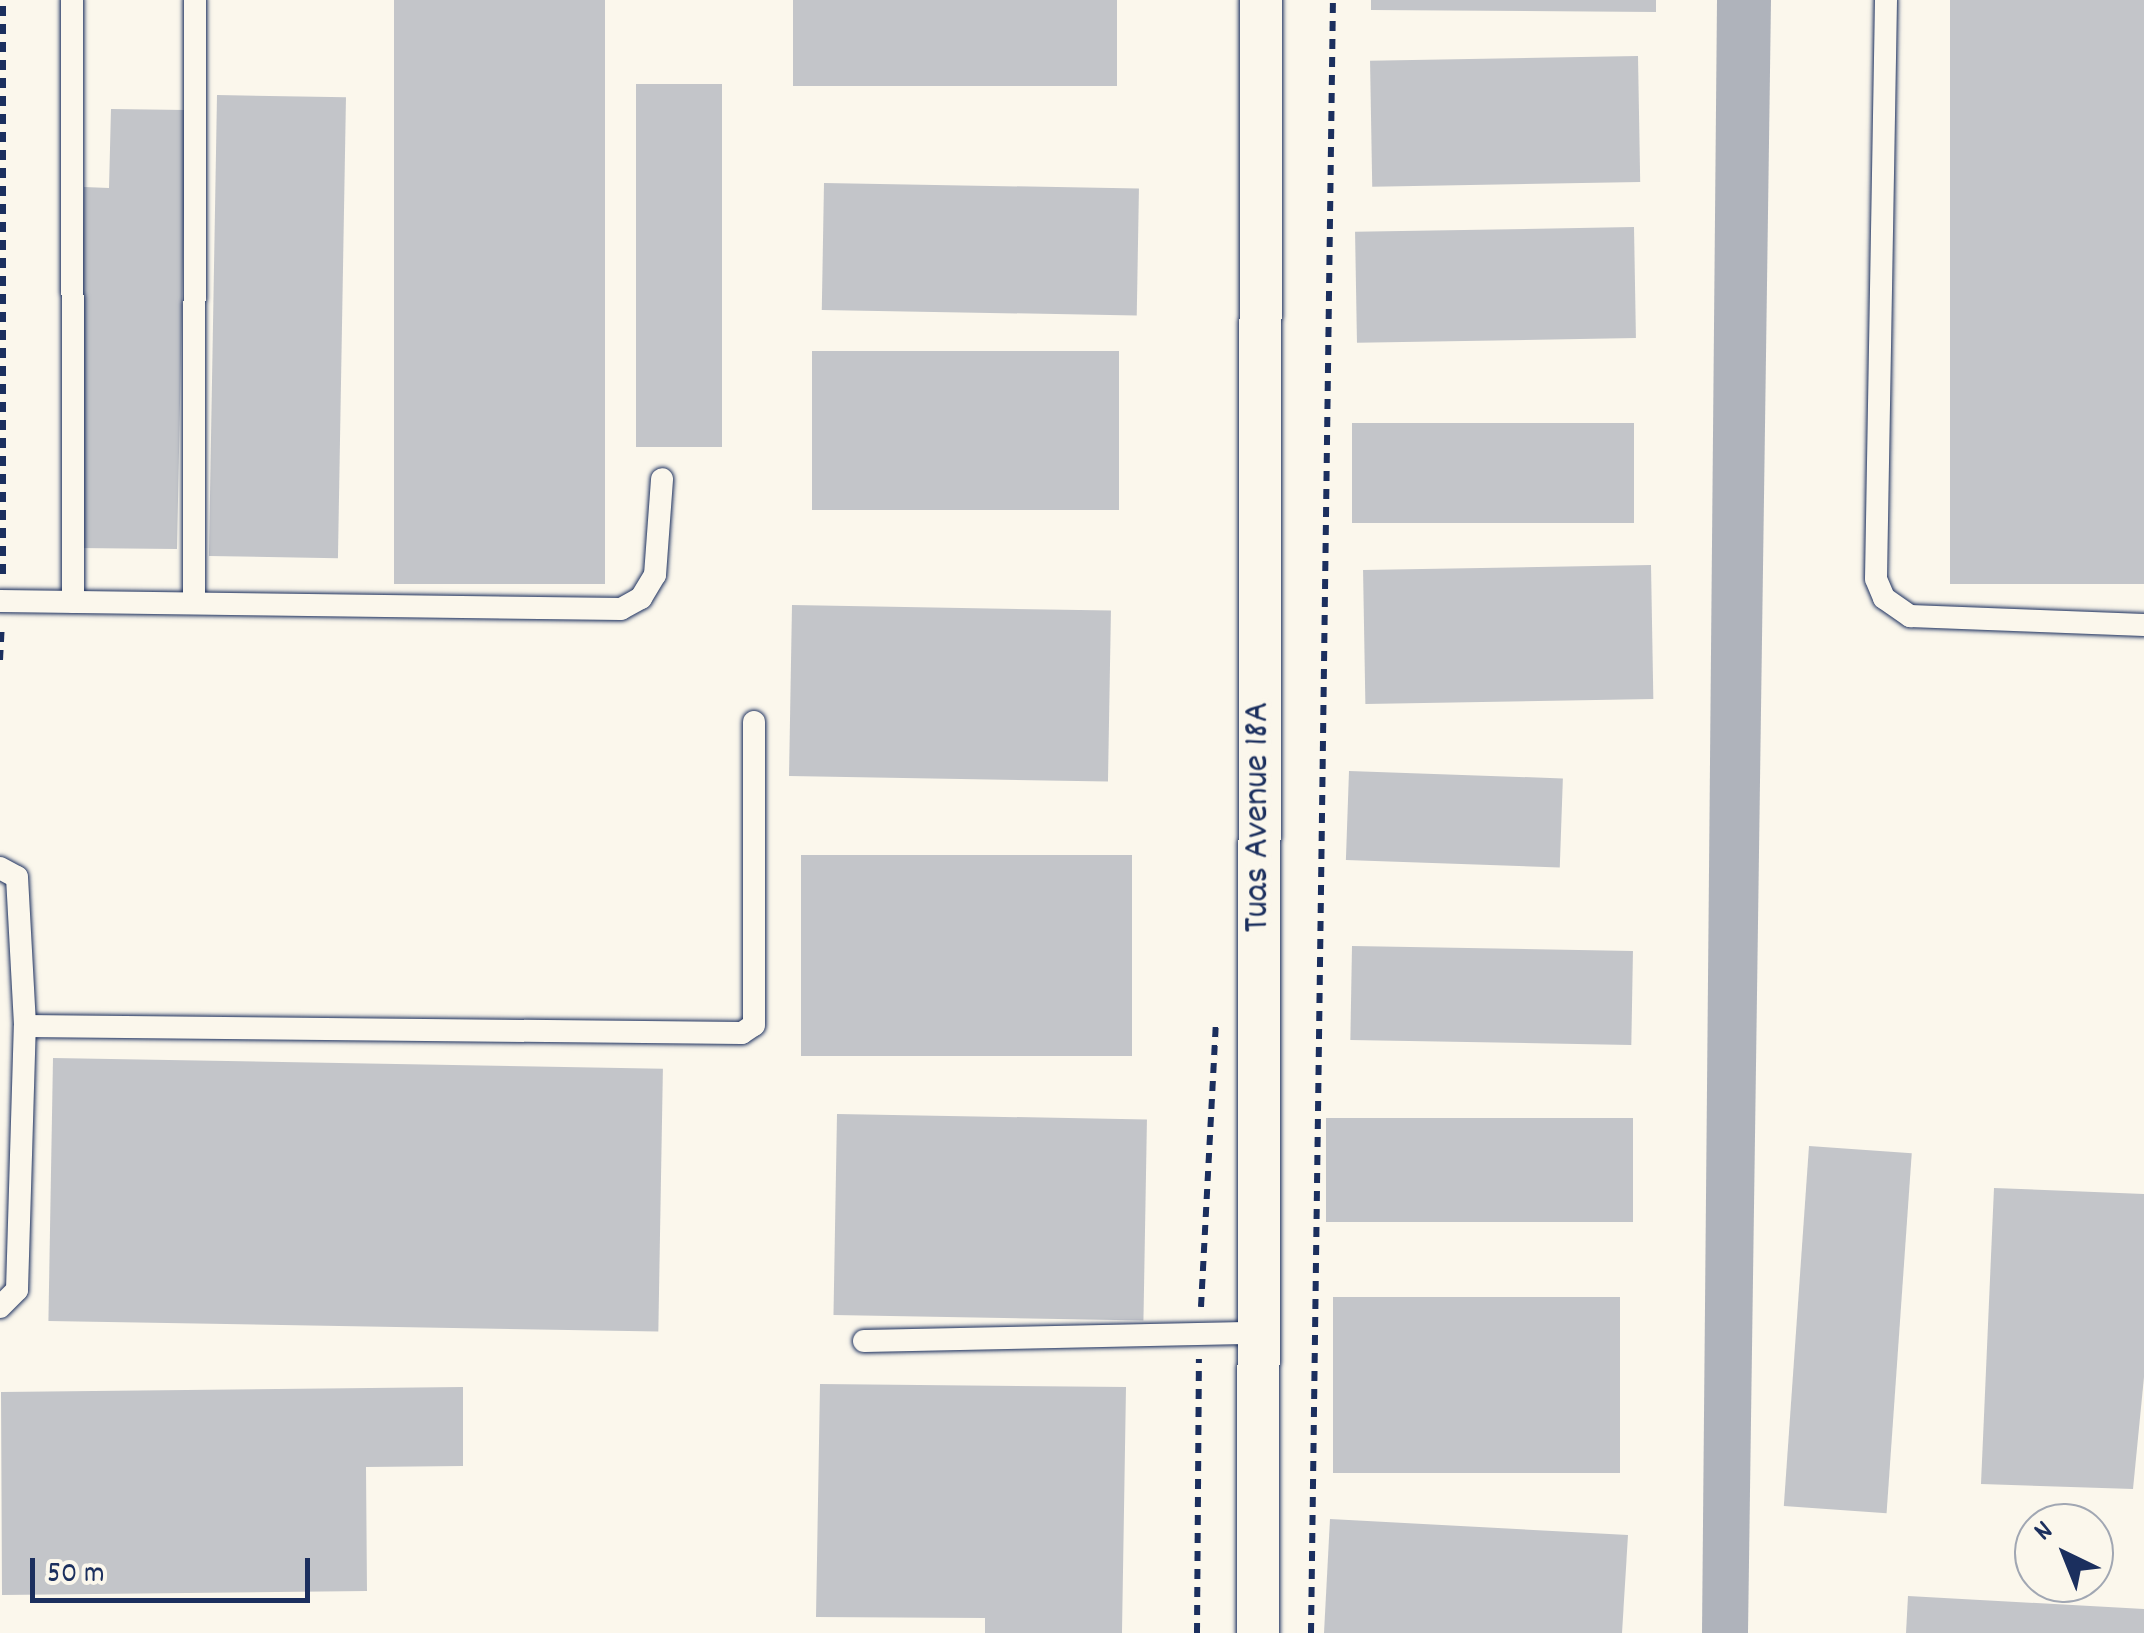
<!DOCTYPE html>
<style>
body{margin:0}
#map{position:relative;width:2144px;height:1633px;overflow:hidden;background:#fbf7ec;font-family:Dekko,sans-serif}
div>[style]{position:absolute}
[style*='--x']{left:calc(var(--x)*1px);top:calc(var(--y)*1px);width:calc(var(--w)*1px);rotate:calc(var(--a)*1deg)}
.water>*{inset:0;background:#afb3bb}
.building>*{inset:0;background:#c3c5c9;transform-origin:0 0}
.path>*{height:6px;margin-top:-3px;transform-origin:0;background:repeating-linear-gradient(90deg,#1b2f5e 0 10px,transparent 0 18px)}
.roads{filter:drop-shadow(0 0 2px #1b2f5e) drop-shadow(0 0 2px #1b2f5e)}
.lane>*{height:22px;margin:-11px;padding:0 11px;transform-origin:11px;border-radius:11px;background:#fbf7ec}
.street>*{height:42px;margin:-21px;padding:0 21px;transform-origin:21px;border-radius:21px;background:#fbf7ec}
span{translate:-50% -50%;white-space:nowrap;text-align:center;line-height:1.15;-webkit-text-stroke:9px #fbf7ec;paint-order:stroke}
.street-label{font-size:38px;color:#1b2f5e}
.north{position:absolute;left:2014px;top:1503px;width:100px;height:100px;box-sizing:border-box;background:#fbf7ec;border:2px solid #a1a7b3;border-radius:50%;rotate:317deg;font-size:28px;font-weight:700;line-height:40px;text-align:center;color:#1b2f5e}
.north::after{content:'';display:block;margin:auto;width:35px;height:45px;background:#1b2f5e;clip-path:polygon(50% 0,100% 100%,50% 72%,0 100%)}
.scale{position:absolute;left:30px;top:1558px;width:280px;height:45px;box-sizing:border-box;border:5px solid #1b2f5e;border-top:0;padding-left:12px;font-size:30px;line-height:35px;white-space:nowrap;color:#1b2f5e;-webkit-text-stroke:8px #fbf7ec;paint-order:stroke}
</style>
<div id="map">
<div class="water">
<div style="clip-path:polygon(1717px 0,1771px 0,1748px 1633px,1702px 1633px)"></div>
</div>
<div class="building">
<div style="left:394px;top:0;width:211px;height:584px"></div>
<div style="left:793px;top:0;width:324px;height:86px"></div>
<div style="clip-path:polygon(1371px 0,1656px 0,1656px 12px,1371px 10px)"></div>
<div style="left:1950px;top:0;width:194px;height:584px"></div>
<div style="left:1638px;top:56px;width:126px;height:268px;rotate:89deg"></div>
<div style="left:636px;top:84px;width:86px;height:363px"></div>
<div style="left:217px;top:95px;width:129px;height:461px;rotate:1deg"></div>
<div style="clip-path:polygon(111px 109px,186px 110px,177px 549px,77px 548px,84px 187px,109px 188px)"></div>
<div style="left:824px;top:183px;width:315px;height:127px;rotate:1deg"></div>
<div style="left:1634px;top:227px;width:111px;height:279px;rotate:89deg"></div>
<div style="left:812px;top:351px;width:307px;height:159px"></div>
<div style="left:1634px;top:423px;width:100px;height:282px;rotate:90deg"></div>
<div style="left:1651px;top:565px;width:134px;height:288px;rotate:89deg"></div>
<div style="left:792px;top:605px;width:319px;height:171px;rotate:1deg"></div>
<div style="left:1349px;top:771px;width:214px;height:89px;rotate:2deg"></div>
<div style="left:801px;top:855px;width:331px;height:201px"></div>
<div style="left:1352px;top:946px;width:281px;height:94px;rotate:1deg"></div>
<div style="left:53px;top:1058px;width:610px;height:263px;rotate:1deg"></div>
<div style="left:837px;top:1114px;width:310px;height:201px;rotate:1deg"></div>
<div style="left:1633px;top:1118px;width:104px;height:307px;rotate:90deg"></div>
<div style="left:1809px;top:1146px;width:103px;height:361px;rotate:4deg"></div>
<div style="clip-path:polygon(1994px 1188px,2144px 1194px,2144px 1377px,2133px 1489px,1981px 1484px)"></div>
<div style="left:1333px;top:1297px;width:287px;height:176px"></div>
<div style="clip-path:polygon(820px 1384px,1126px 1387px,1122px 1633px,985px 1633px,985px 1618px,816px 1617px)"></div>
<div style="clip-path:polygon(463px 1387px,463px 1466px,366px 1467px,367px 1591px,2px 1595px,1px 1392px)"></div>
<div style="clip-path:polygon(1330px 1519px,1628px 1535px,1622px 1633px,1324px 1633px)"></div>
<div style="clip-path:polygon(1908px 1596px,2144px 1609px,2144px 1633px,1906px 1633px)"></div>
</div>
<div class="path">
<div style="--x:3;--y:574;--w:574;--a:-90"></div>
<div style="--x:0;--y:660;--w:33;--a:-87"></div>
<div style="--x:1201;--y:1307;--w:287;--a:-87"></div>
<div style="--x:1197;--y:1633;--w:274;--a:-89.6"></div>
<div style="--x:1311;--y:1633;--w:1633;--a:-89.23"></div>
</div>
<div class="roads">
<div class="lane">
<div style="--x:72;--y:0;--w:602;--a:89.9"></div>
<div style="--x:1886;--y:0;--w:579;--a:90.99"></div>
<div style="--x:1876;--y:579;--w:21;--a:67"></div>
<div style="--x:1884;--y:598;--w:32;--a:35"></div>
<div style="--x:1910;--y:616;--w:234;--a:2.2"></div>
<div style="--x:0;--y:601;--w:621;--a:0.74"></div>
<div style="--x:621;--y:609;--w:23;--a:-29"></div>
<div style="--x:641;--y:598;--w:27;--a:-59"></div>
<div style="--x:655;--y:575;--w:96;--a:-85.8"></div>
<div style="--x:194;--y:603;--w:603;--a:-89.9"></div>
<div style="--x:0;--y:868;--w:19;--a:28"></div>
<div style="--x:17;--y:877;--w:149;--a:86.9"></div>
<div style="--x:25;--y:1026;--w:717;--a:0.56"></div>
<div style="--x:742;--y:1033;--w:14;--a:-34"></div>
<div style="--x:754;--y:1025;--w:303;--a:-90"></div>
<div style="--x:0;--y:1307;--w:24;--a:-45"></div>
<div style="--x:17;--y:1290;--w:264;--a:-88.3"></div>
<div style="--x:864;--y:1341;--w:394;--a:-1.2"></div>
</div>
<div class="street">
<div style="--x:1258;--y:1633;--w:1633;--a:-89.89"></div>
</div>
</div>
<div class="street-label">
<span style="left:1259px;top:817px;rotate:-90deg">Tuas Avenue 18A</span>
</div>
<div class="north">N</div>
<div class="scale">50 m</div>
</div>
